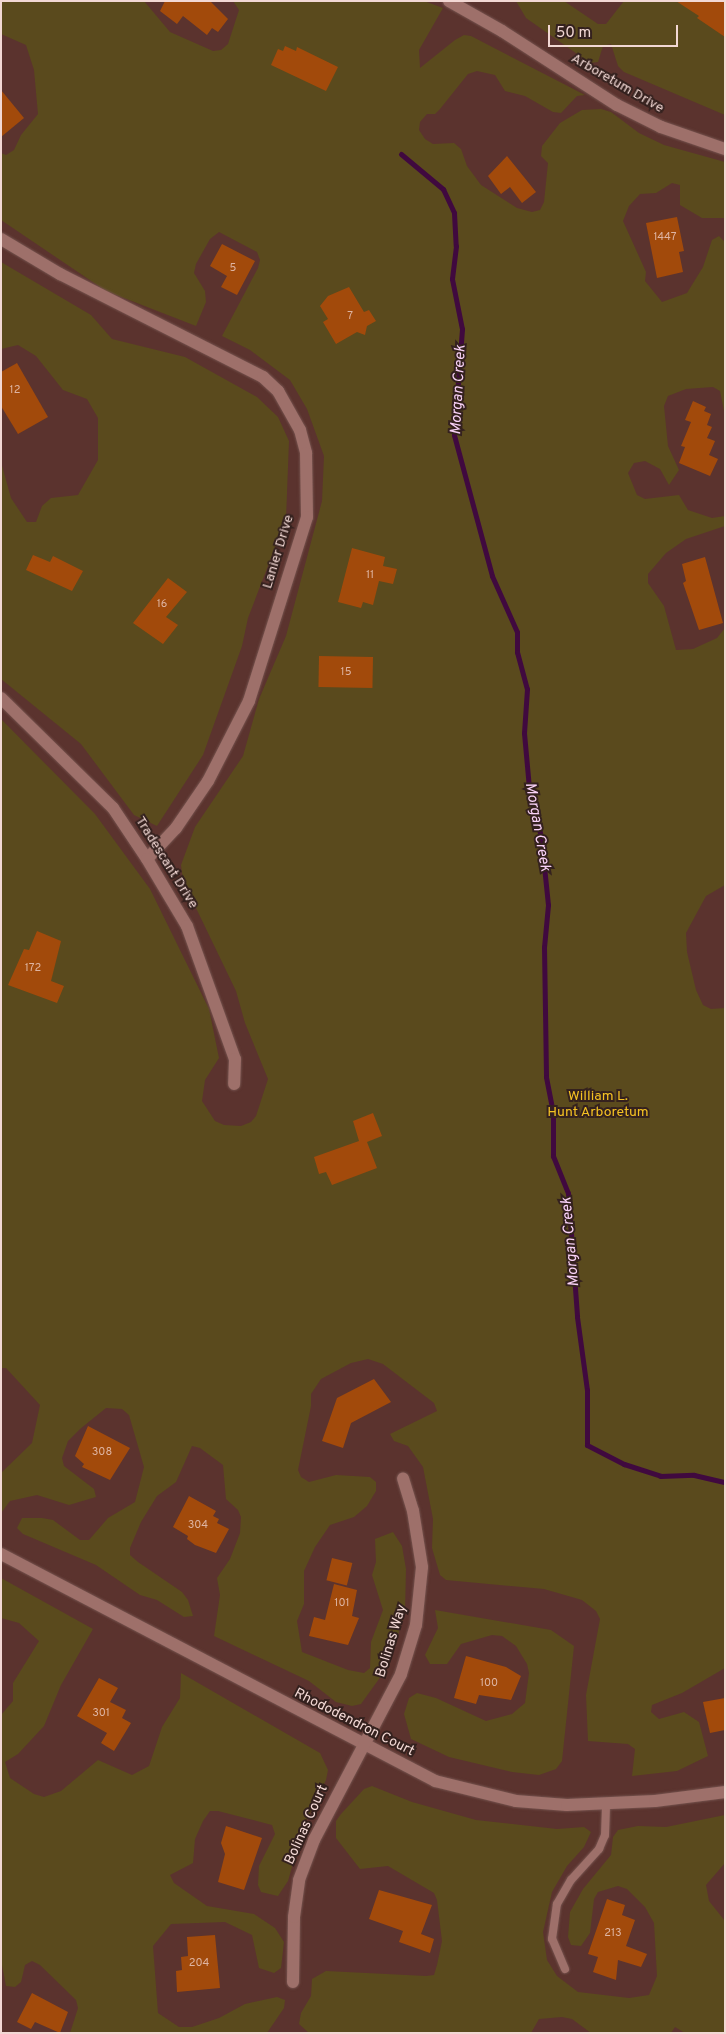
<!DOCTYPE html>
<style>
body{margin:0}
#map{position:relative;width:726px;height:2034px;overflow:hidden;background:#5b332e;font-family:Overpass,sans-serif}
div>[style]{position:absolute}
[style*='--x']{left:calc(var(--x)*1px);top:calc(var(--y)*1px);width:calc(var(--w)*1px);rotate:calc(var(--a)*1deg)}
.green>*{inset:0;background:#5a4a1d}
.stream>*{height:5px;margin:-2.5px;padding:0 2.5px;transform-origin:2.5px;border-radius:2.5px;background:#40093f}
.building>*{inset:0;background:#a24a0b;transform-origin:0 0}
.roads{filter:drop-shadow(0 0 1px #75534e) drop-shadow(0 0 1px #75534e)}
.lane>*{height:8px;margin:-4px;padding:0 4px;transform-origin:4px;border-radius:4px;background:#9e706a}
.street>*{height:12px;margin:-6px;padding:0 6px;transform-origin:6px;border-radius:6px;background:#9e706a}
span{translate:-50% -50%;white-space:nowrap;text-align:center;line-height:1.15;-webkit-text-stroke:4px #34211e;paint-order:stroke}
.number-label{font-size:11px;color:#deb4a2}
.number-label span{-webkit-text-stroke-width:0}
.street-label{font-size:14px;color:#f2d8d4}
.park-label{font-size:14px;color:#f5c222}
.water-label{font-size:15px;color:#f9d2f7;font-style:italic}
.frame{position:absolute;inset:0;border:2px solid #f2d8d4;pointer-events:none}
.scale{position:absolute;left:548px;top:25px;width:130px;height:22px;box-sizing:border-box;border:2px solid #f2d8d4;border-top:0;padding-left:6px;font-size:15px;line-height:18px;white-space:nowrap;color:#f2d8d4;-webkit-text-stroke:4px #34211e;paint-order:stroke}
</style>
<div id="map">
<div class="green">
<div style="clip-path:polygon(1px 1px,144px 1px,170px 32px,213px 51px,221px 50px,228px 44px,239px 10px,233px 1px,424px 1px,443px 8px,419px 50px,420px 68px,455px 40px,464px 35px,471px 36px,585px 95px,577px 96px,561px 113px,553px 112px,525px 96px,505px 91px,495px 75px,477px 71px,468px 74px,440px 109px,435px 114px,427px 114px,420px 122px,419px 130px,425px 139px,433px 144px,454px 143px,461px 149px,467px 166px,481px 185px,517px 208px,532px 212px,540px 210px,544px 202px,548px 163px,541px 156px,542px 146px,560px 123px,582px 110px,601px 109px,611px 112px,639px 133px,664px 145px,725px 162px,725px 218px,702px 218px,680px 205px,680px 185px,672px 183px,656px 193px,640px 194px,629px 206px,623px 221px,646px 272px,645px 281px,662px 302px,687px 293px,703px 267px,712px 240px,719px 236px,725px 242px,725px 416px,720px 391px,713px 387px,686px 389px,668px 396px,664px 406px,668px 446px,679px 470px,669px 485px,660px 469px,645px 461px,634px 463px,628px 473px,637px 495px,645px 499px,679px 495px,688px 510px,712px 518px,725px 516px,725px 526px,686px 539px,666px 553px,648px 574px,648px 583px,664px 606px,676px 650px,693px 649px,717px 638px,725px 628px,725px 885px,706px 896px,686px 933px,687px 952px,696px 990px,703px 1005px,711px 1009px,725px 1008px,725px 1668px,682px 1693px,652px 1705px,651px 1712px,659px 1719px,684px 1712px,699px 1722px,708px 1756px,677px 1771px,632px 1776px,635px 1749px,628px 1744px,588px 1741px,586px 1695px,600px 1619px,596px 1611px,582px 1600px,544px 1589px,446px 1580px,440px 1575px,432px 1548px,433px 1519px,423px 1467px,408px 1446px,394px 1441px,390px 1434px,437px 1411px,434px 1403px,383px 1364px,368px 1359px,351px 1363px,321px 1379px,311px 1394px,311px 1406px,298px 1470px,301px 1477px,309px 1482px,336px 1475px,370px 1477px,376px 1482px,376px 1491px,367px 1506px,354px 1517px,330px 1525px,315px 1547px,304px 1571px,304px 1604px,297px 1621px,302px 1652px,348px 1670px,364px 1673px,370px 1668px,371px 1642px,383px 1610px,372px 1575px,376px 1562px,375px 1539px,393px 1532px,402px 1546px,406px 1569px,405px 1612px,389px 1665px,361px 1704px,352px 1706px,336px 1702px,309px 1681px,214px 1636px,220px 1595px,217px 1578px,230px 1559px,240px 1533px,241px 1517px,238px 1510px,226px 1499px,223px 1465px,200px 1448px,192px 1446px,176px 1482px,157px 1496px,141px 1522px,130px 1548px,130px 1555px,138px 1562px,182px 1592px,188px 1600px,193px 1616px,184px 1617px,157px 1600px,140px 1595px,96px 1565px,23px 1534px,17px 1528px,22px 1518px,42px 1518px,53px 1520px,80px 1540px,89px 1540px,108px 1518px,135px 1502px,144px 1467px,129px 1415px,122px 1409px,106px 1408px,80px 1429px,68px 1441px,62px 1458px,64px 1466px,94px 1489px,96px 1497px,69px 1505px,37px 1495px,10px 1501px,1px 1513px,1px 1473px,32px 1443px,40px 1405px,6px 1368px,1px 1368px,1px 719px,95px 814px,150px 889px,209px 1009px,219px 1058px,205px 1080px,202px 1101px,215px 1121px,224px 1125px,241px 1126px,251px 1122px,256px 1116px,268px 1079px,245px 1023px,236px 991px,183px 881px,181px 865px,195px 827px,243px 756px,259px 699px,286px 636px,322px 501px,324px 456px,307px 409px,290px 380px,250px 350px,222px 336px,258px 268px,260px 260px,257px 252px,219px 232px,210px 239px,196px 264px,194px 273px,205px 291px,206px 302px,196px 326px,106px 291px,1px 220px,1px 153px,6px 155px,14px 150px,21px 135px,38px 114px,34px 70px,26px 45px,1px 34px)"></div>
<div style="clip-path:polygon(516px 1px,564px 1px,598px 24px,606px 24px,624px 1px,725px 1px,725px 115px,624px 72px,618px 66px,611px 44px,603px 46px,598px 62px,590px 63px,526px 18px)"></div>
<div style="clip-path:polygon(1px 262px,91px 315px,112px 339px,185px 357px,257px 397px,278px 417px,289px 441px,286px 519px,248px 618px,242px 646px,203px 755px,157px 826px,134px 815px,81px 744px,1px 679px,1px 462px,11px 498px,27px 522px,36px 522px,42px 506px,51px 498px,78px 495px,98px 460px,98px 418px,87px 399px,63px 390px,36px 356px,18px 345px,1px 349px)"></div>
<div style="clip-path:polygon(1px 1578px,93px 1629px,61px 1685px,44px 1726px,18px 1754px,5px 1762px,10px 1778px,34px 1794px,44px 1797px,61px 1791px,98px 1760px,132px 1775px,149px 1766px,162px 1727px,180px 1698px,181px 1673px,320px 1753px,328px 1770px,326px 1780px,303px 1828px,288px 1881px,278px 1896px,261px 1892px,258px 1885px,259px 1866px,275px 1834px,272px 1825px,218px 1811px,210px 1811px,203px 1821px,195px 1839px,193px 1863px,170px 1875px,174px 1883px,207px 1906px,254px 1914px,275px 1928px,284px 1942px,281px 1968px,274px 1973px,259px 1968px,252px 1935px,225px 1922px,171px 1924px,153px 1946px,158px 2013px,179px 2027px,192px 2027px,219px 2018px,245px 2004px,277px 1997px,285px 2000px,284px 2008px,267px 2033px,70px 2033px,78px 2008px,76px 2000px,40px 1965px,32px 1961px,25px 1965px,21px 1982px,15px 1987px,6px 1986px,1px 1960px,1px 1715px,13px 1701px,13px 1683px,39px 1641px,19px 1623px,1px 1618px)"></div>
<div style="clip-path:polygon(435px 1610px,551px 1630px,574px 1646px,562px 1761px,556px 1769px,539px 1775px,512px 1772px,449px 1757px,411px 1739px,404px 1714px,409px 1698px,417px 1693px,436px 1698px,486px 1721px,512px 1714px,525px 1703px,529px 1673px,527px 1664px,516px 1646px,502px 1636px,492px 1635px,461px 1644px,447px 1664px,430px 1664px,425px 1655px,438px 1628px)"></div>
<div style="clip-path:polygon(372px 1786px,412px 1802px,476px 1820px,557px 1829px,584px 1827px,591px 1832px,584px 1847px,567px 1866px,552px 1892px,543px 1932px,547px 1960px,557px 1976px,578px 1992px,629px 1998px,649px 1995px,657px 1976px,654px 1923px,645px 1907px,627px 1889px,618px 1886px,598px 1892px,594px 1899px,590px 1933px,581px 1946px,571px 1945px,568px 1937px,570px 1912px,583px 1889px,611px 1855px,613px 1837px,618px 1830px,638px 1826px,666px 1827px,725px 1815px,725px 1863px,706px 1885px,709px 1901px,725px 1921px,725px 2033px,685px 2033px,675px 2027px,671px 2033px,591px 2033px,572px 2019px,562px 2017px,539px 2019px,531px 2033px,309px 2033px,299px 2024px,301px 2013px,311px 1996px,312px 1979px,326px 1971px,426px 1976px,434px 1975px,437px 1965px,442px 1941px,437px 1900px,434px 1893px,388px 1866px,360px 1869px,336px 1838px,336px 1821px,341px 1814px,364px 1789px)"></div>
</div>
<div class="stream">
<div style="--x:401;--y:154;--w:55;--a:39.8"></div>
<div style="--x:443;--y:189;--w:26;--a:65"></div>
<div style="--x:454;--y:213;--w:33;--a:87"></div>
<div style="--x:456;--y:246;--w:33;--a:97"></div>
<div style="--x:452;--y:279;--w:51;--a:78.7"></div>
<div style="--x:462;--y:329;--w:106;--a:94.3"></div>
<div style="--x:454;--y:435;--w:146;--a:74.9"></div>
<div style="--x:492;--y:576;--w:61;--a:65.9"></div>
<div style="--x:517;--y:632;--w:20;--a:90"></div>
<div style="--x:517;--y:652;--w:38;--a:75"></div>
<div style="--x:527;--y:689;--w:44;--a:93.9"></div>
<div style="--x:524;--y:733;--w:55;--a:84.8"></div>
<div style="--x:529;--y:788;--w:50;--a:76.2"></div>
<div style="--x:541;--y:837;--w:68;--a:84.1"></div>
<div style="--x:548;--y:905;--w:42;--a:95.4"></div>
<div style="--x:544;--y:947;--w:130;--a:89.1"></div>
<div style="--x:546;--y:1077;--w:38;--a:79"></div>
<div style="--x:553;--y:1114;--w:42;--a:90"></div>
<div style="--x:553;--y:1156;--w:40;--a:68"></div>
<div style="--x:568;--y:1193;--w:124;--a:85.8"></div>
<div style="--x:577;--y:1317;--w:74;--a:82.2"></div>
<div style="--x:587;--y:1390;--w:55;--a:90"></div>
<div style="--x:587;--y:1445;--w:42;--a:27.2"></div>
<div style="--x:624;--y:1464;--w:38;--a:18"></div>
<div style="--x:660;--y:1476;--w:34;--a:-2"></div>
<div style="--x:694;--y:1475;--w:32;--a:13"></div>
</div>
<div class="building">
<div style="clip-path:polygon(165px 1px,210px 1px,228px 19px,218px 32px,212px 28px,207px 35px,183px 16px,177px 24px,160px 11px)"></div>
<div style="clip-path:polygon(676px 1px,725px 1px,725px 37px,697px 18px,699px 16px)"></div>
<div style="clip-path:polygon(285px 46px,296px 51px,297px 47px,338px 67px,326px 91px,271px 65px,278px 49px,283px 51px)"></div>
<div style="clip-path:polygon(1px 90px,24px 118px,1px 137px)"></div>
<div style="clip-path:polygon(507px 156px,536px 192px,522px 203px,510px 187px,501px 194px,488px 176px)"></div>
<div style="clip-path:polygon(677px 217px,684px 251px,679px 252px,683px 272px,657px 278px,646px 223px)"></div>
<div style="clip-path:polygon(222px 244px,255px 261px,237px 295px,221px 287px,227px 276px,210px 266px)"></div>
<div style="clip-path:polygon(349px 287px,364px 312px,369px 310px,376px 321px,367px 326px,365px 335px,357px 332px,336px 344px,323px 322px,328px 319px,320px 306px,328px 296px)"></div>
<div style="clip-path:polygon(17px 363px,48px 417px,18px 434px,1px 406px,1px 372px)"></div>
<div style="clip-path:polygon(693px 401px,706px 407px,704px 411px,711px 414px,707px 425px,712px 427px,707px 438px,715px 441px,709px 455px,718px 459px,710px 476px,679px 463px,685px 447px,681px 446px,691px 422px,685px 420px)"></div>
<div style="clip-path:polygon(352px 548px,385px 557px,383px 566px,397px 569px,393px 584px,379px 581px,373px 605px,363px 602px,361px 608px,338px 602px)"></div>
<div style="clip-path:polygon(33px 555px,50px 562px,53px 556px,83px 571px,72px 591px,26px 570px)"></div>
<div style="clip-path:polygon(705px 557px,723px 623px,699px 630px,683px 583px,686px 581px,682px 564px)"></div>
<div style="clip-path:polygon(168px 578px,187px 592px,166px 617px,178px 625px,163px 644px,133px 623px)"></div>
<div style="left:319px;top:656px;width:54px;height:31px;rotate:1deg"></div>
<div style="clip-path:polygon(37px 931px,61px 941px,51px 981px,64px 986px,57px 1003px,8px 985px,24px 949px,29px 950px)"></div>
<div style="clip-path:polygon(373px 1113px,382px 1136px,367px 1142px,377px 1168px,332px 1185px,326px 1172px,319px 1174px,314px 1157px,359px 1141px,353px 1121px)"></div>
<div style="clip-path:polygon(374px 1379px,391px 1402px,351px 1423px,343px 1448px,322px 1441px,337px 1398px)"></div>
<div style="clip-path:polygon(88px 1426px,130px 1448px,110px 1480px,82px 1467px,84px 1464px,75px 1456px)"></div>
<div style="clip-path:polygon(189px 1496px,216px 1511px,213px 1516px,219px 1519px,217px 1523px,229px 1529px,216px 1553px,195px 1545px,187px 1539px,188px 1536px,173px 1527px)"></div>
<div style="left:332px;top:1558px;width:21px;height:23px;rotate:14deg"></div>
<div style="clip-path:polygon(334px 1584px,357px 1590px,352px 1616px,359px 1618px,348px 1645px,309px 1636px,314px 1617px,325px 1620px)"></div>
<div style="clip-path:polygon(466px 1656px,506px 1667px,521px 1676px,511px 1700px,479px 1695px,476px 1704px,454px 1698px)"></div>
<div style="clip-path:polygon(99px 1678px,118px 1688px,110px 1702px,126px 1710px,122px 1718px,131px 1723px,114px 1751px,101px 1743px,107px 1733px,77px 1716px)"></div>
<div style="clip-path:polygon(725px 1698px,725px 1730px,710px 1733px,703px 1702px)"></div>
<div style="clip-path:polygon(226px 1826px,262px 1838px,244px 1890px,218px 1882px,225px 1854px,221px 1843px)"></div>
<div style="clip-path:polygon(379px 1890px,432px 1905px,421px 1934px,434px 1939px,430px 1953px,399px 1942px,403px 1931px,369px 1919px)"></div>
<div style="clip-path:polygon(607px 1899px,625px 1905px,622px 1915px,635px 1920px,626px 1946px,647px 1954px,641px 1967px,618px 1960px,616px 1980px,593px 1972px,598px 1957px,588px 1954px)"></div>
<div style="clip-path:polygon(215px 1935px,220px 1988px,177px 1992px,176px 1971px,182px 1970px,181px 1957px,188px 1956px,187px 1937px)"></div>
<div style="clip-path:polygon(32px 1993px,68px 2012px,60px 2033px,35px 2022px,31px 2029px,17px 2022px)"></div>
</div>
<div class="roads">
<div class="lane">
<div style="--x:565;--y:1969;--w:33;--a:-113"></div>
<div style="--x:552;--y:1939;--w:35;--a:-82"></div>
<div style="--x:557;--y:1904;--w:28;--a:-60"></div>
<div style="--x:571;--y:1880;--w:42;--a:-47.9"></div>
<div style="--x:599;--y:1849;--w:15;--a:-67"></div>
<div style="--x:605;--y:1835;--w:30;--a:-88"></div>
</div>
<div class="street">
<div style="--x:449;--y:1;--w:61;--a:29.5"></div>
<div style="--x:502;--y:31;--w:137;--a:32.8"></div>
<div style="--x:617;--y:105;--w:49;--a:26.6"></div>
<div style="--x:661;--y:127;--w:68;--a:19"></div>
<div style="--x:1;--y:239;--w:69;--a:30.7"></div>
<div style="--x:60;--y:274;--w:228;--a:26.9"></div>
<div style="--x:263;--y:377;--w:21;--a:43"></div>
<div style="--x:278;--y:391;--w:45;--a:60.6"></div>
<div style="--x:300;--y:430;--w:24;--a:75"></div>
<div style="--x:306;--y:453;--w:64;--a:89.1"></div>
<div style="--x:307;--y:517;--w:193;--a:107.5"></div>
<div style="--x:249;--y:701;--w:90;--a:117.1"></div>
<div style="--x:208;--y:781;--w:57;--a:124.2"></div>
<div style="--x:176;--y:828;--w:42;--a:133.1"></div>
<div style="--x:1;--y:698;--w:157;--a:44.5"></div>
<div style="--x:113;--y:808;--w:61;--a:56.3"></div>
<div style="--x:147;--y:859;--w:78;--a:59.2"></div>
<div style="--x:187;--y:926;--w:141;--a:70.2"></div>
<div style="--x:235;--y:1059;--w:25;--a:92"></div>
<div style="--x:1;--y:1554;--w:490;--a:27.6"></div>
<div style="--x:435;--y:1781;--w:83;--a:13.9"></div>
<div style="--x:516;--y:1801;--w:51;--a:4.5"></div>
<div style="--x:567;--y:1805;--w:88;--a:-2.6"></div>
<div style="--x:655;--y:1801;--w:71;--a:-7.3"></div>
<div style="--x:293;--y:1982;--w:65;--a:-89.1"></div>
<div style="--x:294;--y:1917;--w:37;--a:-82"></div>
<div style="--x:299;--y:1880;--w:43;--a:-69.4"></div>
<div style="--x:314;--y:1840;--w:187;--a:-62.3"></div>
<div style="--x:401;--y:1674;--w:51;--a:-73"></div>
<div style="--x:416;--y:1625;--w:58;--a:-84.1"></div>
<div style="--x:422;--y:1567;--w:57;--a:-99.1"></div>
<div style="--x:413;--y:1511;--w:34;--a:-107"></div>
</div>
</div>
<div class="number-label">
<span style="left:665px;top:237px">1447</span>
<span style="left:233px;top:268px">5</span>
<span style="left:350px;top:316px">7</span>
<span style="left:15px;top:390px">12</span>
<span style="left:370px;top:575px">11</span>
<span style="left:162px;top:604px">16</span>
<span style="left:346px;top:672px">15</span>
<span style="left:33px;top:968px">172</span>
<span style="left:102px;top:1452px">308</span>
<span style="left:198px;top:1525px">304</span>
<span style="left:342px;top:1603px">101</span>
<span style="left:489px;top:1683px">100</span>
<span style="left:101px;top:1713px">301</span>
<span style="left:613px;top:1933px">213</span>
<span style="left:199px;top:1963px">204</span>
</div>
<div class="street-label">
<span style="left:617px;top:84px;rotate:30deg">Arboretum Drive</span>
<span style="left:279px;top:552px;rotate:-73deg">Lanier Drive</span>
<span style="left:166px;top:863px;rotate:58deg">Tradescant Drive</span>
<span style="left:392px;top:1641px;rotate:-73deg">Bolinas Way</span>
<span style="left:354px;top:1723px;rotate:27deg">Rhododendron Court</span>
<span style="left:307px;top:1825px;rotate:-66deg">Bolinas Court</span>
</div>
<div class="park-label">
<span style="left:598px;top:1105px">William L.<br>Hunt Arboretum</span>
</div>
<div class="water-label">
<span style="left:459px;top:390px;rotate:-87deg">Morgan Creek</span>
<span style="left:537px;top:827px;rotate:80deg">Morgan Creek</span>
<span style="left:571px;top:1242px;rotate:-95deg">Morgan Creek</span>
</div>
<div class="frame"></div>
<div class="scale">50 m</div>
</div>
